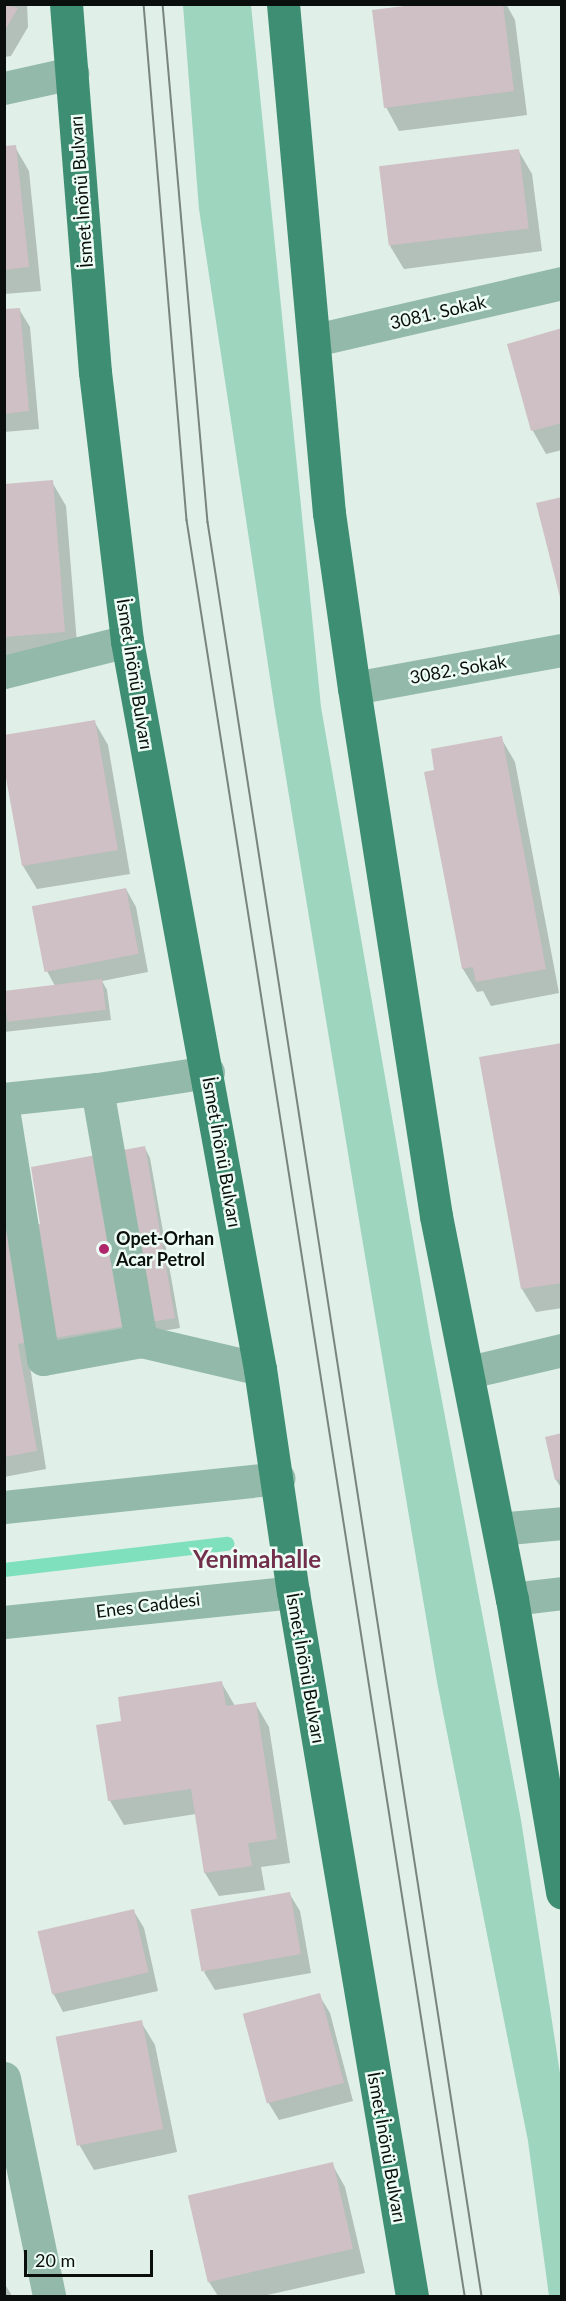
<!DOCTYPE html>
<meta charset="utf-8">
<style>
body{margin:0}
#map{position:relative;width:566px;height:2301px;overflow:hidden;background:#e0efe8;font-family:Lato,sans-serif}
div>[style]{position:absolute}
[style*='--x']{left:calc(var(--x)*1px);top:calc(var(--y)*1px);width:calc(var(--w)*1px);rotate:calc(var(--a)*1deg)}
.green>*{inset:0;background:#9dd5bf}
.shadow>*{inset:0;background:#0003}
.stream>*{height:14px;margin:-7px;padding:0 7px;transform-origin:7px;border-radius:7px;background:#7ee0bc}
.building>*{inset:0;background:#cfc0c5;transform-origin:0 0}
.minor>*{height:33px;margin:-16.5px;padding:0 16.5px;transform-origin:16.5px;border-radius:16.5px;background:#92b9a9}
.major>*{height:33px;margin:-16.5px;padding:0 16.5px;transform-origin:16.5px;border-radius:16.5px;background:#3d8e72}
.tram>*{height:1.5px;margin:-0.75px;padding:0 0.75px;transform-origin:0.75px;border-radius:0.75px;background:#79837f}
.dots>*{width:16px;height:16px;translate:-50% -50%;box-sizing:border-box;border:3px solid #edfcf5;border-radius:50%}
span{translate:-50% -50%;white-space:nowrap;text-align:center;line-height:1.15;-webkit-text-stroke:5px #edfcf5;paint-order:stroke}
.street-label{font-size:18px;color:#0a0f0d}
.poi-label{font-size:18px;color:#0a0f0d;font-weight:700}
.left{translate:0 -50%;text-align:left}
.district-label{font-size:24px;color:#722f4c;font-weight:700}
.frame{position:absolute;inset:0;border:6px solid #0a0f0d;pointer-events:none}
.scale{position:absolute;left:24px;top:2250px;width:129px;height:27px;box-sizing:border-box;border:3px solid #0a0f0d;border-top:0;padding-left:8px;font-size:18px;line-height:21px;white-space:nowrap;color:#0a0f0d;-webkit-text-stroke:4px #edfcf5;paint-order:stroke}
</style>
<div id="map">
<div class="green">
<div style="clip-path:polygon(183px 5px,251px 5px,321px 707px,430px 1337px,521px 1820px,561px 2080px,561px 2296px,549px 2296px,528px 2141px,437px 1682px,361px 1232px,275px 711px,199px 209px)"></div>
</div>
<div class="shadow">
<div style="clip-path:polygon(4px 4px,27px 4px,28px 27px,11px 56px,4px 57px)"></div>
<div style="clip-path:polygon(433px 4px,506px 4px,515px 20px,527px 115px,399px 131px,386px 107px)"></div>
<div style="clip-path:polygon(15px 147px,29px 171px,41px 291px,4px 294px,4px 148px)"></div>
<div style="clip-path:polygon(518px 150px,532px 174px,542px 251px,404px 269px,390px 246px)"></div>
<div style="clip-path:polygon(19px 309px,30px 327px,39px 429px,4px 432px,4px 310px)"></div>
<div style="clip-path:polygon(562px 330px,562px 450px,546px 454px,533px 431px,509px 345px)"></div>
<div style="clip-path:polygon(52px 482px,66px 506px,78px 656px,4px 661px,4px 486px)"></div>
<div style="clip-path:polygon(94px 721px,108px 745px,130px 874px,37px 889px,23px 866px)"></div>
<div style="clip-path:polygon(501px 738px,515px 762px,559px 993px,491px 1006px,483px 991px,477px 992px,463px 969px,436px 771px)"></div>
<div style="clip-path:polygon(126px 889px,136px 907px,148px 972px,102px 981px,107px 990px,111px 1020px,4px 1032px,4px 992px,55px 986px,47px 971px)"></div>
<div style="clip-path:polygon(562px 1045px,562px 1308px,536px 1312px,522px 1289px)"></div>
<div style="clip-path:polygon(145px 1148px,150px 1158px,180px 1328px,28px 1353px,46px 1469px,4px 1477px,4px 1231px,42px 1225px)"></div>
<div style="clip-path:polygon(562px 1434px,562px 1489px,556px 1480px)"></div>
<div style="clip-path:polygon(221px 1682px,235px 1706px,255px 1703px,269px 1727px,290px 1863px,261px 1867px,265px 1890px,219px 1896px,205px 1873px,196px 1814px,124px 1825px,110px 1801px,98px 1726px,123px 1722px)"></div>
<div style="clip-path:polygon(289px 1893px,300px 1911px,311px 1973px,215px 1990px,204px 1972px)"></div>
<div style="clip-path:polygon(133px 1910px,144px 1928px,158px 1991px,63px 2012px,53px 1993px)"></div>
<div style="clip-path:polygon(319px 1995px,330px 2013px,353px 2101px,279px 2120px,268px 2102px)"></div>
<div style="clip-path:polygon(141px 2022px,155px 2045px,177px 2152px,94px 2170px,80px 2146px,58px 2038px)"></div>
<div style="clip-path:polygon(332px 2164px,345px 2187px,365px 2273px,263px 2296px,218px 2296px,209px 2282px)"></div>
<div style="clip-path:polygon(4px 2283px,11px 2294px,11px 2296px,4px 2296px)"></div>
</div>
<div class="stream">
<div style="--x:4;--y:1570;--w:225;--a:-6.7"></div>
</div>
<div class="building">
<div style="clip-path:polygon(4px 4px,18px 8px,4px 32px)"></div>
<div style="clip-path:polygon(420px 4px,503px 4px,514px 91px,384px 108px,372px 10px)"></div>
<div style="clip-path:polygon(16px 145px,29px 267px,4px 270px,4px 146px)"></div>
<div style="left:519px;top:149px;width:80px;height:141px;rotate:83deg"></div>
<div style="clip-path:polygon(20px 308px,29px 411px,4px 414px,4px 309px)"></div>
<div style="clip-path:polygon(562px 328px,562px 423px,531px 431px,507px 344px)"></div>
<div style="clip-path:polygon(53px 480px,65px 632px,4px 637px,4px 484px)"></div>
<div style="clip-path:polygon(562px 497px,562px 601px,561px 601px,536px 503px)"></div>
<div style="clip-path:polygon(95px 720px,118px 850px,22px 866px,4px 767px,4px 735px)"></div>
<div style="clip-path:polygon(502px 736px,546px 969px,476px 982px,473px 967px,462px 969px,424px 772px,434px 770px,431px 749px)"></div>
<div style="left:126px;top:888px;width:67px;height:96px;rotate:79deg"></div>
<div style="left:102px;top:979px;width:31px;height:99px;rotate:83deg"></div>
<div style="clip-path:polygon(562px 1043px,562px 1283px,521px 1289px,479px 1057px)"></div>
<div style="clip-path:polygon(145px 1146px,175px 1318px,18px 1344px,37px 1451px,4px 1457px,4px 1230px,40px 1224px,31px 1167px)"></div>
<div style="clip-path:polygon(562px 1433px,562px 1479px,555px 1480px,545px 1437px)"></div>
<div style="clip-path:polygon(222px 1681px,226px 1706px,256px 1702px,277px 1839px,248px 1843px,252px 1866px,204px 1873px,191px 1789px,108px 1801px,96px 1725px,121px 1721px,118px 1697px)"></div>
<div style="left:290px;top:1892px;width:63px;height:101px;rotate:80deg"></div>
<div style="left:134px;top:1909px;width:65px;height:99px;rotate:77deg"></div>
<div style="left:320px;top:1993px;width:93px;height:80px;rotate:75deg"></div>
<div style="left:142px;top:2020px;width:111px;height:88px;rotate:79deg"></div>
<div style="left:333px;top:2162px;width:89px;height:149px;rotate:77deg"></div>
</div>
<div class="minor">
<div style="--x:4;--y:88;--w:70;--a:-12.4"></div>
<div style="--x:315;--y:340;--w:253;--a:-13"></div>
<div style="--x:4;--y:672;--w:127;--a:-14.1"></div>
<div style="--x:354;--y:688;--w:211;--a:-10.4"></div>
<div style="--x:208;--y:1072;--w:112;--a:171.3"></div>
<div style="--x:97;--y:1089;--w:256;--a:80.1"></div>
<div style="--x:141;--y:1341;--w:122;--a:13.2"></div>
<div style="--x:4;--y:1099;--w:94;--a:-6.1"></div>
<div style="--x:4;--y:1115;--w:247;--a:80.9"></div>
<div style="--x:43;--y:1359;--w:100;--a:-10.4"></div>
<div style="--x:469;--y:1372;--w:96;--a:-13.3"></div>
<div style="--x:4;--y:1507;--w:276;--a:-6"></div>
<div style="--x:499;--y:1529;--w:63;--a:-5.4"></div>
<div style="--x:512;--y:1599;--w:50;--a:-6.8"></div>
<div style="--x:4;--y:1622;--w:291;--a:-5.9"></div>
<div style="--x:4;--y:2078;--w:223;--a:78.3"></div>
</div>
<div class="major">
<div style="--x:66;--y:4;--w:369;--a:85.5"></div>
<div style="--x:95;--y:372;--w:271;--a:83.2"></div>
<div style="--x:127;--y:641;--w:740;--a:79.65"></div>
<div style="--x:260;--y:1369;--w:225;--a:81.6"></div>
<div style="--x:293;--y:1592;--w:714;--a:80.41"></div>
<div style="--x:283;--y:4;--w:511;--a:84.84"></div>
<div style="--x:329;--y:513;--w:177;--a:81.9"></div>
<div style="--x:354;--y:688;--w:534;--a:81.17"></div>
<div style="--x:436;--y:1216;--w:390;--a:78.8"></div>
<div style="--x:512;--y:1599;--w:298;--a:80.3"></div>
</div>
<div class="tram">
<div style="--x:144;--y:4;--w:518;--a:85.24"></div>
<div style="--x:187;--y:520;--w:1798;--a:81.1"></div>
<div style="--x:163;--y:4;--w:520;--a:85.04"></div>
<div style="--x:208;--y:522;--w:1795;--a:81.22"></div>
</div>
<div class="dots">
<div style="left:104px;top:1249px;background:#af276a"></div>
</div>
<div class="street-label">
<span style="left:81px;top:192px;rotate:-94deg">İsmet İnönü Bulvarı</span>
<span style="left:438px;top:312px;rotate:-13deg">3081. Sokak</span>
<span style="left:458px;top:669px;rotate:-10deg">3082. Sokak</span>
<span style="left:135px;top:674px;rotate:81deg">İsmet İnönü Bulvarı</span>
<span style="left:222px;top:1152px;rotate:80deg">İsmet İnönü Bulvarı</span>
<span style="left:148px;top:1605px;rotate:-7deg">Enes Caddesi</span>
<span style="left:306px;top:1668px;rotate:80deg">İsmet İnönü Bulvarı</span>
<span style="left:387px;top:2147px;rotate:80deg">İsmet İnönü Bulvarı</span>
</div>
<div class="poi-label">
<span class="left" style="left:116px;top:1249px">Opet-Orhan<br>Acar Petrol</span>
</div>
<div class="district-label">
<span style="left:257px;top:1559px">Yenimahalle</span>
</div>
<div class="frame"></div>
<div class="scale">20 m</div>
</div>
